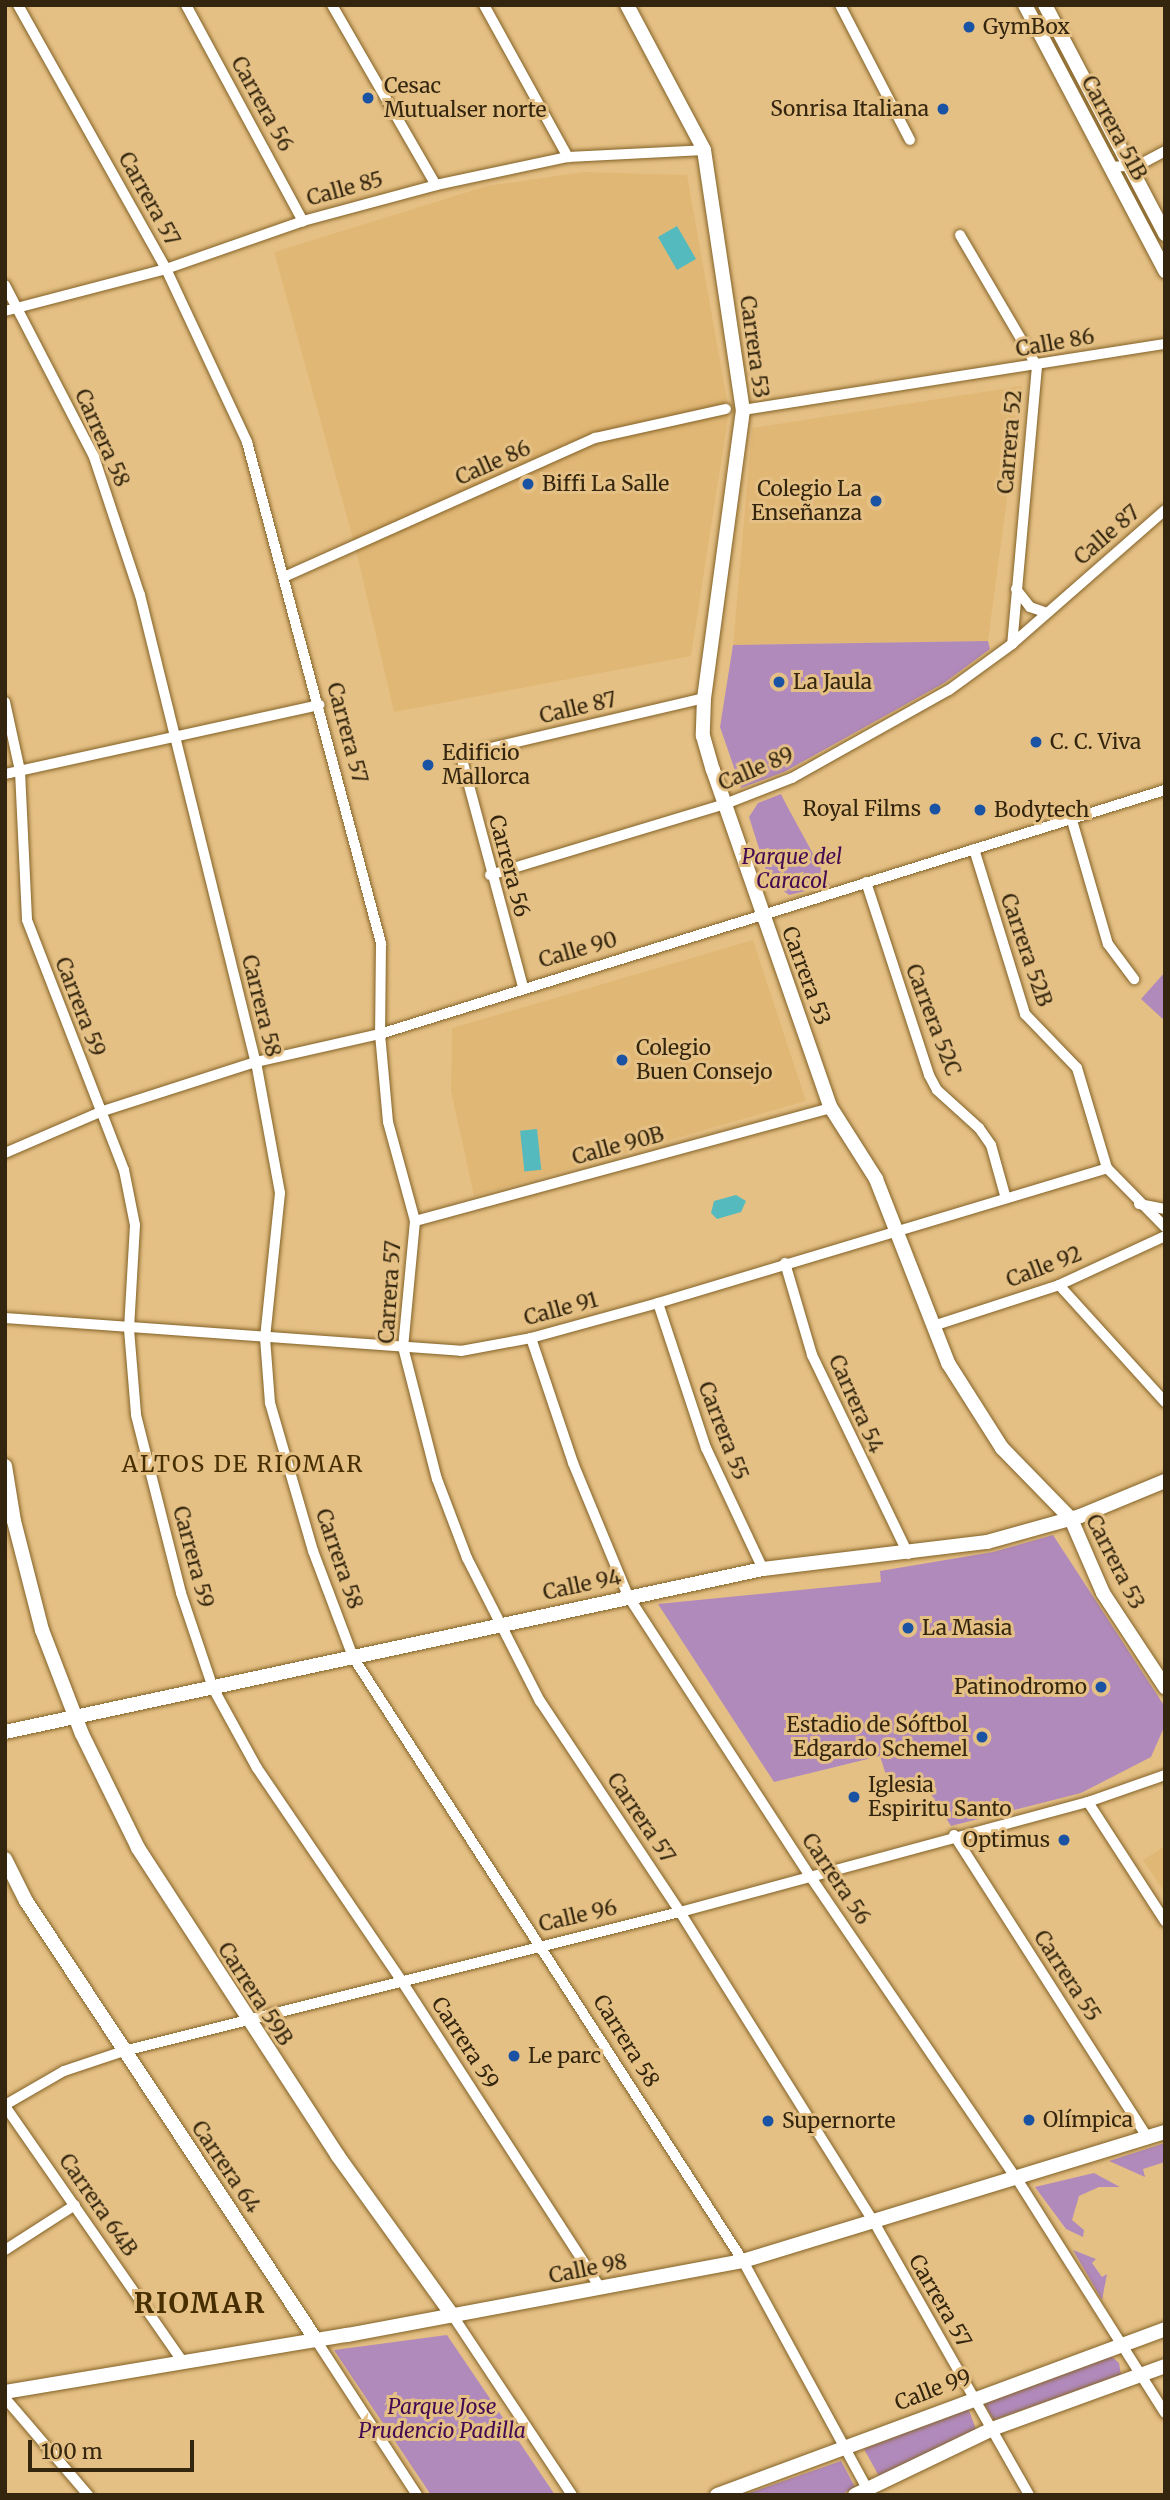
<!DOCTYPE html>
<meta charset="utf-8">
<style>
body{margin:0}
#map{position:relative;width:1170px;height:2500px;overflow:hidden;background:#e5c085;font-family:Merriweather,serif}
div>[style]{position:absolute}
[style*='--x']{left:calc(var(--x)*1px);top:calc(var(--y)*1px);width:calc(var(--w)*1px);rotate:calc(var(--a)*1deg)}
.built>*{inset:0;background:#e1b775}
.green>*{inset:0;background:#b18abc}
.water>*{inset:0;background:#55babe;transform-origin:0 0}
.roads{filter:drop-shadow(0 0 2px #836227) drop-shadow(0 0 2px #836227)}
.street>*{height:10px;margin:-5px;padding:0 5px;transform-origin:5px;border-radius:5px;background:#fff}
.secondary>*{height:14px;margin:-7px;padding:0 7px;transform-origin:7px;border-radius:7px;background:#fff}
.dots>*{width:19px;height:19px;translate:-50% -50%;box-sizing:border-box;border:4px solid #e5c085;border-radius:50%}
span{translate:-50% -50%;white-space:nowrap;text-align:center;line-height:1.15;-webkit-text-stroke:6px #e5c085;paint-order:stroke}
.poi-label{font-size:21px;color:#34260e}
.left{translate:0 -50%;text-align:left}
.right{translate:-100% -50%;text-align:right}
.street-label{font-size:21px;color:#34260e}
.park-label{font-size:21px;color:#440b51;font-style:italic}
.neighbourhood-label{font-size:23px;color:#472e00;letter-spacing:2px}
.district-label{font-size:28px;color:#472e00;font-weight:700;letter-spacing:2px}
.frame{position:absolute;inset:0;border:7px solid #34260e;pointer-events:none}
.scale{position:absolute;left:28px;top:2440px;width:166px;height:32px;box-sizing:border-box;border:4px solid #34260e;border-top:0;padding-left:9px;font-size:21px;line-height:24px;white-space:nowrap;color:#34260e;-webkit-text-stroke:5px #e5c085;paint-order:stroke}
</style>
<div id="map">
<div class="built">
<div style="clip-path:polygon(584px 172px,687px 175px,729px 411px,691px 656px,394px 712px,355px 546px,274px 252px,487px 186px)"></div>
<div style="clip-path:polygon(1022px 386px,988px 641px,733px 645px,752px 428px)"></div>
<div style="clip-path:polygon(753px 940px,806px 1101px,474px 1196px,451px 1091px,452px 1028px)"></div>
<div style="clip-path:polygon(1165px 1846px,1165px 1893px,1143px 1860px)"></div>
</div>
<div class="green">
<div style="clip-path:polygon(988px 641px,990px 649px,944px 683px,784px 772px,741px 788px,720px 727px,733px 645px)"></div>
<div style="clip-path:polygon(781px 794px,787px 806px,830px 885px,789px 895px,769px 880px,749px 817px,758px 803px)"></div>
<div style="clip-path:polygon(1165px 972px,1165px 1021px,1141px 999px)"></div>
<div style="clip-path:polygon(1053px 1535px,1165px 1707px,1165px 1725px,1151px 1757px,1081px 1793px,951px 1826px,925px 1785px,892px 1794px,880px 1756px,774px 1782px,658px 1604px,881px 1582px,880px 1571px,993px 1552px)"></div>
<div style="clip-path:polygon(1165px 2143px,1165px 2162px,1143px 2169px,1145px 2177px,1109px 2161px)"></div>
<div style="clip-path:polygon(1094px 2173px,1120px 2187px,1099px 2187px,1079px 2196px,1072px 2220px,1084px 2230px,1083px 2237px,1066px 2229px,1035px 2187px)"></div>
<div style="clip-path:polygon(1073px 2250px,1096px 2259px,1092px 2263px,1102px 2277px,1107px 2274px,1102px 2300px)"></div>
<div style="clip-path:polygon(447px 2335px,555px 2495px,431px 2495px,334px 2350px)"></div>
<div style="clip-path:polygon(1109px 2354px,1119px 2363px,1121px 2375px,994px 2420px,982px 2400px)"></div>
<div style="clip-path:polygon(968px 2408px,977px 2432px,880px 2478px,864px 2449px)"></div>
<div style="clip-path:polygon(841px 2461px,855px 2487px,840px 2495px,743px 2495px)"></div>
</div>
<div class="water">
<div style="left:677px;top:226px;width:38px;height:22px;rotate:60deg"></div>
<div style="left:537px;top:1129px;width:41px;height:17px;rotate:84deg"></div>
<div style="clip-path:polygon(736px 1195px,746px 1201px,741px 1212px,717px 1219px,711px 1213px,714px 1201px)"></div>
</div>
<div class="roads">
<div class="street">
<div style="--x:18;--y:5;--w:303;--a:60.7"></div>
<div style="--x:166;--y:269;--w:191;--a:64.9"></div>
<div style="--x:247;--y:442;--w:519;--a:75.03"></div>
<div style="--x:381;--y:943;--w:91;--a:90.6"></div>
<div style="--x:380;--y:1034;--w:88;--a:84.8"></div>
<div style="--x:388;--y:1122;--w:103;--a:74.7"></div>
<div style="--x:415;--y:1221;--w:127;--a:95.4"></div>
<div style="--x:403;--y:1347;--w:136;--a:75.6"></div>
<div style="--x:437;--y:1479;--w:85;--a:69.2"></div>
<div style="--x:467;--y:1558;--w:161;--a:63"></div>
<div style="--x:540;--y:1701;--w:253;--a:56.4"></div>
<div style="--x:680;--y:1912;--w:366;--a:58"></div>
<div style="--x:874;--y:2222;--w:314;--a:60.4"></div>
<div style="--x:186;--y:5;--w:246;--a:61.6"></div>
<div style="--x:332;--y:5;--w:208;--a:60"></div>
<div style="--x:484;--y:5;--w:174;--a:61.1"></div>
<div style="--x:840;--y:5;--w:152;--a:62.6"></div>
<div style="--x:1111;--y:167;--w:28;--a:-4"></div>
<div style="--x:1139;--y:165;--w:30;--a:-28"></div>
<div style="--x:960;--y:235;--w:152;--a:59.6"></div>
<div style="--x:1037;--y:366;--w:279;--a:95.1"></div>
<div style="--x:5;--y:285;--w:194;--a:62.6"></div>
<div style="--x:94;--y:457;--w:145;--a:71.6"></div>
<div style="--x:140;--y:595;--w:481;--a:76.1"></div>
<div style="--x:256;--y:1062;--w:133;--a:79.6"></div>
<div style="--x:280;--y:1193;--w:146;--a:95.9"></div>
<div style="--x:265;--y:1338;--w:65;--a:85.6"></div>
<div style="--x:270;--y:1403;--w:154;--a:73.8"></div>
<div style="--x:313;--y:1551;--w:113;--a:69.3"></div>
<div style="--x:353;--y:1657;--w:719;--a:57.15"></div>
<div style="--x:743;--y:2261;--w:265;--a:61.4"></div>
<div style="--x:5;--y:311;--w:166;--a:-14.6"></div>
<div style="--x:166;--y:269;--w:145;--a:-19.3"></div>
<div style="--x:303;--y:221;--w:138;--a:-15.1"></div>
<div style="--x:436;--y:185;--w:135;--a:-12"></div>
<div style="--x:568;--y:157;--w:136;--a:-2.9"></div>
<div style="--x:743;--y:410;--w:427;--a:-8.9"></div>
<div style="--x:284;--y:577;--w:341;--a:-24.1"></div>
<div style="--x:595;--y:438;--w:134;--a:-12.5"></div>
<div style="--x:1016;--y:589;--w:23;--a:52"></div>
<div style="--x:1030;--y:607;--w:18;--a:19"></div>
<div style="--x:5;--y:702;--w:71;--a:77.7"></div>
<div style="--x:20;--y:771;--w:149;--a:87.3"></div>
<div style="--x:27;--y:920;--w:268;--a:68.8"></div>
<div style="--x:124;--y:1170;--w:56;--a:78.7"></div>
<div style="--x:135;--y:1225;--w:104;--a:93.3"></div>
<div style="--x:129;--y:1329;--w:86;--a:85.3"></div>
<div style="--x:136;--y:1415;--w:184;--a:75.8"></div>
<div style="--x:181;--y:1593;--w:100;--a:71.4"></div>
<div style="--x:213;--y:1688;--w:91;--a:61.2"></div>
<div style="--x:257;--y:1768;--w:256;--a:55.8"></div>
<div style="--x:401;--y:1980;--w:367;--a:57.1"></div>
<div style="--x:5;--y:774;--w:322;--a:-12.4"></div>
<div style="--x:1071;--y:817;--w:132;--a:73.8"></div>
<div style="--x:1108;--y:944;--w:44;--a:53.4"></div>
<div style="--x:974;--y:849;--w:173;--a:72.8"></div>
<div style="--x:1025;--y:1014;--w:75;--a:46.1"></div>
<div style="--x:1077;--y:1068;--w:104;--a:73.3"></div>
<div style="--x:1107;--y:1168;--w:83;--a:45.5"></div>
<div style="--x:490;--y:875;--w:245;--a:-16.8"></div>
<div style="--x:725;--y:804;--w:72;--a:-21.2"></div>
<div style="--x:792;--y:778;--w:180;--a:-29.3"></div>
<div style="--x:949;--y:690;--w:78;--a:-36.1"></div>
<div style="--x:1012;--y:644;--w:203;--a:-41.2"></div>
<div style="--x:866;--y:882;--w:203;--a:71.9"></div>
<div style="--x:929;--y:1075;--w:17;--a:62"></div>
<div style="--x:937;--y:1090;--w:57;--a:42.1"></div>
<div style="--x:979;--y:1128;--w:21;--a:55"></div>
<div style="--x:991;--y:1145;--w:52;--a:74.4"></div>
<div style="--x:523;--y:987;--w:240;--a:-105"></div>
<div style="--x:461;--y:755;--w:250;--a:-13.2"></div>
<div style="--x:5;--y:1153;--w:103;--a:-23.3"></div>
<div style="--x:100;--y:1112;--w:164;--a:-17.8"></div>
<div style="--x:256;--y:1062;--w:127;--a:-12.7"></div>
<div style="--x:380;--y:1034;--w:822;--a:-17.27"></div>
<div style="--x:1139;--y:1204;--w:26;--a:11"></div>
<div style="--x:415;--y:1221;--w:431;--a:-15.2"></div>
<div style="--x:785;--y:1263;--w:96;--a:73.6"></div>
<div style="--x:812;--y:1355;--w:221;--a:64.2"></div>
<div style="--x:1059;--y:1285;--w:158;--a:47.8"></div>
<div style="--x:658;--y:1303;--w:153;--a:71.7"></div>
<div style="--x:706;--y:1448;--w:134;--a:64.8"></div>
<div style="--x:5;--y:1318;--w:457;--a:4.1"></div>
<div style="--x:461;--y:1351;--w:71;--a:-10.5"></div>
<div style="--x:531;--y:1338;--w:132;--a:-15.4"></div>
<div style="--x:658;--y:1303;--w:469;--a:-16.7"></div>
<div style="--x:933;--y:1326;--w:133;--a:-18"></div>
<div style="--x:1059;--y:1285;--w:117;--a:-24.8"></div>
<div style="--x:531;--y:1338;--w:132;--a:71.4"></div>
<div style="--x:573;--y:1463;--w:144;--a:67.5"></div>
<div style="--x:628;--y:1596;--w:334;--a:57"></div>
<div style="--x:810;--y:1876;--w:367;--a:55.7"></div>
<div style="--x:1017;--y:2179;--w:277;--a:57.7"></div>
<div style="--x:1088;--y:1802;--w:142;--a:57.1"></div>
<div style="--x:954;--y:1835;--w:360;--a:57.4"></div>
<div style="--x:5;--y:2105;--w:68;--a:-30"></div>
<div style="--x:64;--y:2071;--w:63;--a:-18.4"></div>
<div style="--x:124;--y:2051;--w:573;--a:-14.04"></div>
<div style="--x:680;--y:1912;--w:423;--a:-15.1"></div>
<div style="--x:1088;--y:1802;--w:82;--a:-19.3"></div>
<div style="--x:5;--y:2106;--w:310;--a:55.2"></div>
<div style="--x:5;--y:2250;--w:83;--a:-32.7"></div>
<div style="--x:453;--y:2316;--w:215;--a:56.4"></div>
<div style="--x:316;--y:2340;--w:185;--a:56.9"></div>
<div style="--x:5;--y:2398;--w:128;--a:49.4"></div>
</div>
<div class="secondary">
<div style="--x:627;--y:5;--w:164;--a:62"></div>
<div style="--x:704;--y:150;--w:263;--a:81.5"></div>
<div style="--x:743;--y:410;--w:291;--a:97.7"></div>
<div style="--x:704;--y:698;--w:38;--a:92"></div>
<div style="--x:703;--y:736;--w:35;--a:74"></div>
<div style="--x:713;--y:770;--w:358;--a:70.8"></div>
<div style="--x:831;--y:1108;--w:84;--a:57.6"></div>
<div style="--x:876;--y:1179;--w:198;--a:68.6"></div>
<div style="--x:948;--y:1363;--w:101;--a:57.6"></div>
<div style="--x:1002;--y:1448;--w:99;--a:45.8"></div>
<div style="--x:1071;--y:1519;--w:81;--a:66.6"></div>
<div style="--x:1103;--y:1593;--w:113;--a:56.6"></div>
<div style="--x:1025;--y:5;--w:301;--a:62.2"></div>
<div style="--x:1045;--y:5;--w:259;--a:62.3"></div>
<div style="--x:5;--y:1466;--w:56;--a:80.7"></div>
<div style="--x:14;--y:1521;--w:113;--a:75.6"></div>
<div style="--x:42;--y:1630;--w:111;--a:69"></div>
<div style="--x:82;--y:1734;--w:127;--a:63.8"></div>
<div style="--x:138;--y:1848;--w:367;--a:57"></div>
<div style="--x:338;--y:2156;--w:197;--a:54.3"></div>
<div style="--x:5;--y:1732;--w:775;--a:-12.14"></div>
<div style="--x:763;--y:1569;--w:226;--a:-6.9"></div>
<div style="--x:987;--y:1542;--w:97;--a:-15.6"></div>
<div style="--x:1080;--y:1516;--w:92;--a:-22.4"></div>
<div style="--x:5;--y:1859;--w:47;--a:63.4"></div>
<div style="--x:26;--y:1901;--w:526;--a:56.55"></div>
<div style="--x:5;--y:2392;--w:347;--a:-9.5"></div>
<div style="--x:347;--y:2335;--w:403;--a:-10.6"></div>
<div style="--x:743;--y:2261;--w:441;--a:-17"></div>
<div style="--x:717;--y:2495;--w:478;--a:-20.3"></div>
<div style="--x:855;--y:2495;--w:152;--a:-25.7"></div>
<div style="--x:992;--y:2429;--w:184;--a:-20"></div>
</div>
</div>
<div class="dots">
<div style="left:969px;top:27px;background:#1a52a4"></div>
<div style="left:368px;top:98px;background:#1a52a4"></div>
<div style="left:943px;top:109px;background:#1a52a4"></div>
<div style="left:528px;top:484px;background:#1a52a4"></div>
<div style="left:876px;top:501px;background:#1a52a4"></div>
<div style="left:779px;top:682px;background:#1a52a4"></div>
<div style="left:1036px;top:742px;background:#1a52a4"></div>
<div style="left:428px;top:765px;background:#1a52a4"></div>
<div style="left:935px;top:809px;background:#1a52a4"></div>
<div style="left:980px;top:810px;background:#1a52a4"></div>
<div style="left:622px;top:1060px;background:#1a52a4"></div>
<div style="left:908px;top:1628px;background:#1a52a4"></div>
<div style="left:1101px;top:1687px;background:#1a52a4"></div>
<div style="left:982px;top:1737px;background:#1a52a4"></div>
<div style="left:854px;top:1797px;background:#1a52a4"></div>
<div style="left:1064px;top:1840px;background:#1a52a4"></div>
<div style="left:514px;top:2056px;background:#1a52a4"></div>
<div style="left:1029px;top:2120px;background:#1a52a4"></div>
<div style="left:768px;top:2121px;background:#1a52a4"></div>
</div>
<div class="poi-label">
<span class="left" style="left:983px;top:27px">GymBox</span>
<span class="left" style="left:384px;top:98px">Cesac<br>Mutualser norte</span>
<span class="right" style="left:929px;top:109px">Sonrisa Italiana</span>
<span class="left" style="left:542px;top:484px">Biffi La Salle</span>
<span class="right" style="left:862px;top:501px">Colegio La<br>Enseñanza</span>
<span class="left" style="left:793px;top:682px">La Jaula</span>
<span class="left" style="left:1050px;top:742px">C. C. Viva</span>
<span class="left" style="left:442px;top:765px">Edificio<br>Mallorca</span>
<span class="right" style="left:921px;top:809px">Royal Films</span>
<span class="left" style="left:994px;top:810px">Bodytech</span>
<span class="left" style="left:636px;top:1060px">Colegio<br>Buen Consejo</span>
<span class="left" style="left:922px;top:1628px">La Masia</span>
<span class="right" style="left:1087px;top:1687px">Patinodromo</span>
<span class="right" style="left:968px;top:1737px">Estadio de Sóftbol<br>Edgardo Schemel</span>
<span class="left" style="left:868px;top:1797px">Iglesia<br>Espiritu Santo</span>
<span class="right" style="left:1050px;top:1840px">Optimus</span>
<span class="left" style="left:528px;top:2056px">Le parc</span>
<span class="left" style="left:1043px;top:2120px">Olímpica</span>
<span class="left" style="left:782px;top:2121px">Supernorte</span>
</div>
<div class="street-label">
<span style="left:262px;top:104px;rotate:61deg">Carrera 56</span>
<span style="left:1114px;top:128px;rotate:62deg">Carrera 51B</span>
<span style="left:345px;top:189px;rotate:-15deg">Calle 85</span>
<span style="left:149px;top:199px;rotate:61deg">Carrera 57</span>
<span style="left:1055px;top:343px;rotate:-10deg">Calle 86</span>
<span style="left:754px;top:347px;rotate:82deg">Carrera 53</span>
<span style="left:102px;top:438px;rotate:66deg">Carrera 58</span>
<span style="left:1010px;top:442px;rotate:-85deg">Carrera 52</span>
<span style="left:493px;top:463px;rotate:-24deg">Calle 86</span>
<span style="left:1107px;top:535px;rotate:-41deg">Calle 87</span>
<span style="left:578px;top:708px;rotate:-13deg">Calle 87</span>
<span style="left:347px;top:733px;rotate:75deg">Carrera 57</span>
<span style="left:756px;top:769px;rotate:-23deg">Calle 89</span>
<span style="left:509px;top:866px;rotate:75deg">Carrera 56</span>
<span style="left:578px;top:950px;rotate:-16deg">Calle 90</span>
<span style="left:1026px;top:950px;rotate:71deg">Carrera 52B</span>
<span style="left:806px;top:976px;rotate:70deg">Carrera 53</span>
<span style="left:261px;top:1006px;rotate:76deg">Carrera 58</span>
<span style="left:80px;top:1007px;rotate:69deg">Carrera 59</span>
<span style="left:933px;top:1020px;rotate:69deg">Carrera 52C</span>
<span style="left:618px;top:1146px;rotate:-15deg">Calle 90B</span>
<span style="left:1044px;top:1267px;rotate:-21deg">Calle 92</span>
<span style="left:390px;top:1292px;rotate:-86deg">Carrera 57</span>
<span style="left:561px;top:1309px;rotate:-15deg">Calle 91</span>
<span style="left:856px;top:1404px;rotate:66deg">Carrera 54</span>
<span style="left:723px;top:1431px;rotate:69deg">Carrera 55</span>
<span style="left:193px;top:1557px;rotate:75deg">Carrera 59</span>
<span style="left:339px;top:1559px;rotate:71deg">Carrera 58</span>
<span style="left:1115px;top:1562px;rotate:63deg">Carrera 53</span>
<span style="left:582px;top:1585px;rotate:-12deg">Calle 94</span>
<span style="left:641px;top:1818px;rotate:56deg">Carrera 57</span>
<span style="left:836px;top:1879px;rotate:56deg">Carrera 56</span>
<span style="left:578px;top:1916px;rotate:-13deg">Calle 96</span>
<span style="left:1067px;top:1976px;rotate:57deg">Carrera 55</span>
<span style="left:255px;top:1994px;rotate:57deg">Carrera 59B</span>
<span style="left:626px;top:2041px;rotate:58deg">Carrera 58</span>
<span style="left:465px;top:2043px;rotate:57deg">Carrera 59</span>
<span style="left:226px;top:2167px;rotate:56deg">Carrera 64</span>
<span style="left:98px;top:2205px;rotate:55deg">Carrera 64B</span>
<span style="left:588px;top:2269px;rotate:-11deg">Calle 98</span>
<span style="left:940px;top:2301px;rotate:60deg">Carrera 57</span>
<span style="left:933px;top:2390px;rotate:-21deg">Calle 99</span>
</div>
<div class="park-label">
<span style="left:792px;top:869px">Parque del<br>Caracol</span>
<span style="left:442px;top:2419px">Parque Jose<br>Prudencio Padilla</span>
</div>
<div class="neighbourhood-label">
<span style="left:243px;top:1464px">ALTOS DE RIOMAR</span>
</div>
<div class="district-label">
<span style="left:200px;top:2303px">RIOMAR</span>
</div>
<div class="frame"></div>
<div class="scale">100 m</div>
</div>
